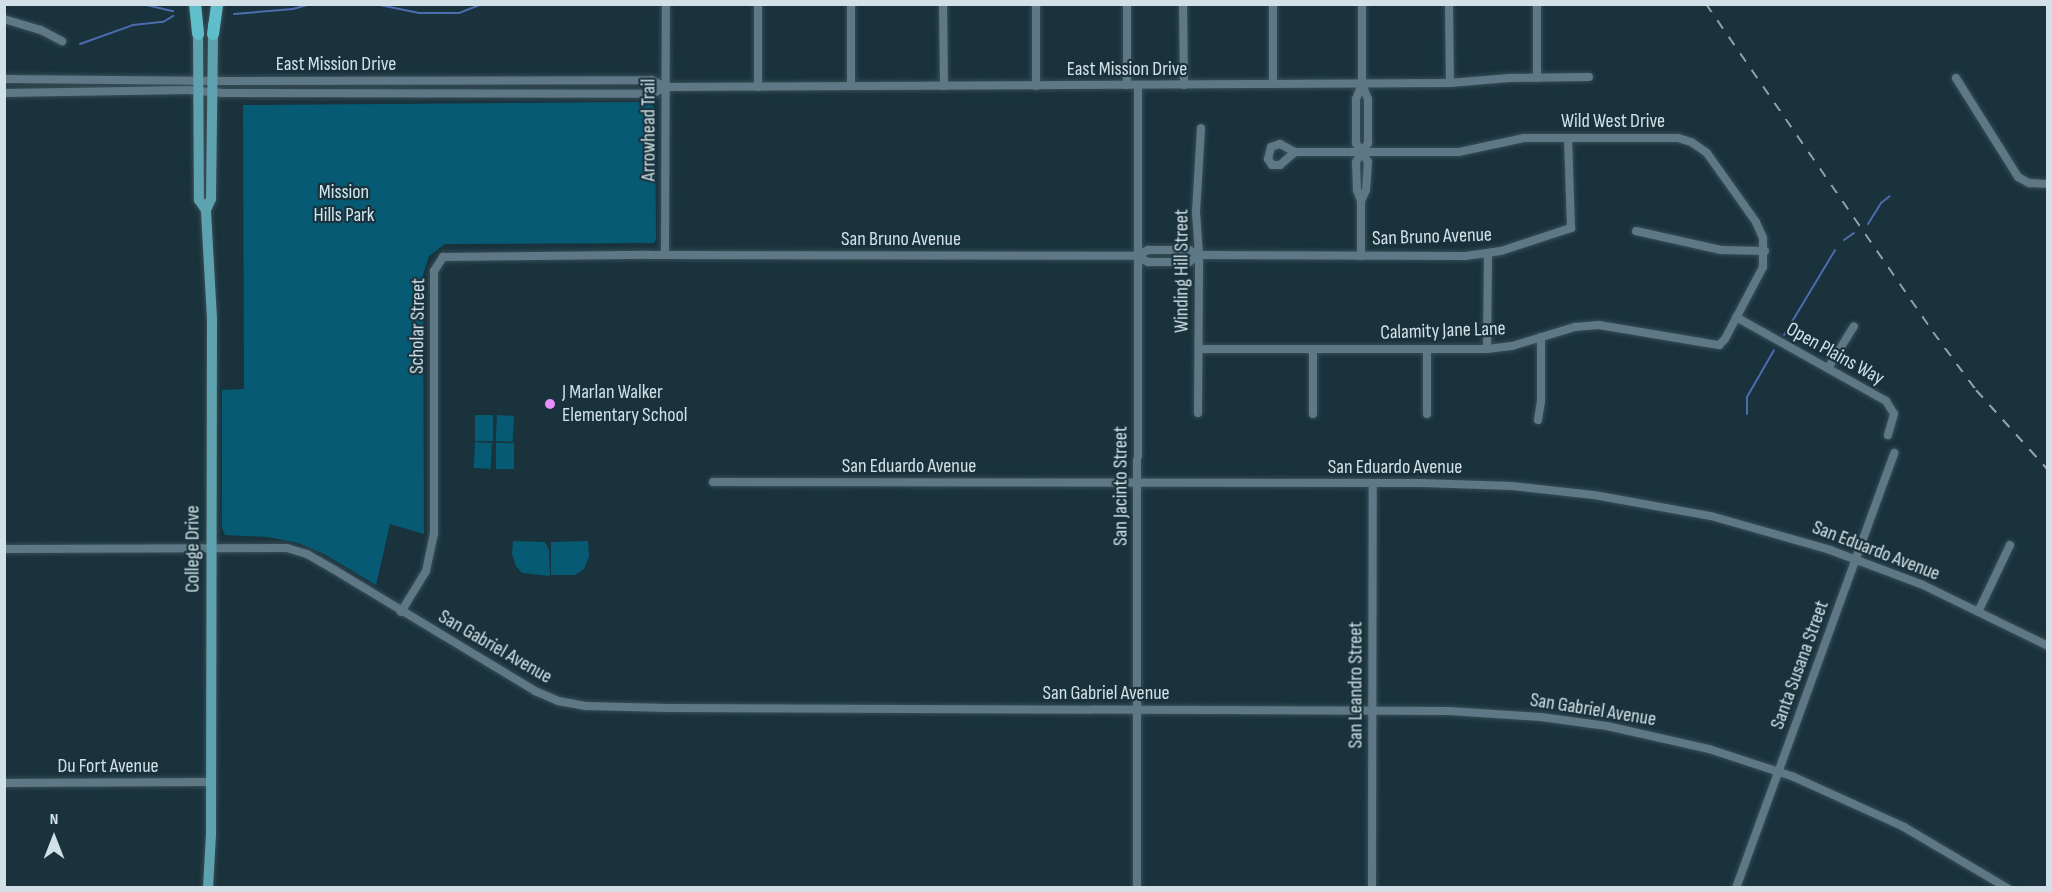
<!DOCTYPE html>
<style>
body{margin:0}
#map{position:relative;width:2052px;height:892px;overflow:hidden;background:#19323c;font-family:"Sofia Sans Condensed",sans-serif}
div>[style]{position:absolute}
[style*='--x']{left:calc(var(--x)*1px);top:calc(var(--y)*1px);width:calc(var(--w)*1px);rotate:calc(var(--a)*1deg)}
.green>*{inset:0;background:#075a74;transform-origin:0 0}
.stream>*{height:2px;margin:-1px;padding:0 1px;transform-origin:1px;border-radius:1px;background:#4c6cae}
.roads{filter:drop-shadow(0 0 2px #384d56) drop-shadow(0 0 2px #384d56)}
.minor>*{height:8px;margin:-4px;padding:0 4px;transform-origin:4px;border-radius:4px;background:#5e7985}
.major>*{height:10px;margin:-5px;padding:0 5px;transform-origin:5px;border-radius:5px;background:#5fa2af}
.highway>*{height:12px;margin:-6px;padding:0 6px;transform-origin:6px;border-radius:6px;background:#60becb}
.rail>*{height:2px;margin-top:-1px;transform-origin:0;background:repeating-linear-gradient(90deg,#91a4ab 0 10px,transparent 0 20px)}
.dots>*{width:16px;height:16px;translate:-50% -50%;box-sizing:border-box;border:3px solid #19323c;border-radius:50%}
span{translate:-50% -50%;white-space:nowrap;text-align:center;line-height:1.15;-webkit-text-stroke:4.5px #19323c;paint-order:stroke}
.street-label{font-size:20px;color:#d2e1e7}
.park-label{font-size:20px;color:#d1e8f2}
.poi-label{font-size:20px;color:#d2e1e7}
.left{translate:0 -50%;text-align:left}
.frame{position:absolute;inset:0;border:6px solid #d2e1e7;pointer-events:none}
.north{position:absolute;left:24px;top:808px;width:60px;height:60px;-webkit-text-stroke:4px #19323c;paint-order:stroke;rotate:0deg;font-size:16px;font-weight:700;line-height:24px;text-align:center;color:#d2e1e7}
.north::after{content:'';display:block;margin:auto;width:21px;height:27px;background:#d2e1e7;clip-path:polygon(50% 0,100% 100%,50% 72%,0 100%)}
</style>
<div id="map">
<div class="green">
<div style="clip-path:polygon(648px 102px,655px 108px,656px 239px,654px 243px,445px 244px,429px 256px,423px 275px,424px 534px,390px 524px,376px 585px,324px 554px,298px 543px,268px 537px,225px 535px,222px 528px,222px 390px,244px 389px,243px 105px)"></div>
<div style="left:475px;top:415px;width:18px;height:26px"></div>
<div style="left:497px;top:415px;width:17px;height:26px;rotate:3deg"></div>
<div style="left:475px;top:442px;width:17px;height:26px;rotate:3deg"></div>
<div style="left:496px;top:443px;width:18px;height:26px"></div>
<div style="clip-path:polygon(513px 541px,545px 542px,549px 550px,550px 576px,522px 573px,516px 566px,512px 554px)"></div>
<div style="clip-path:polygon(588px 541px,589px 557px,584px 569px,575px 575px,551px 575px,551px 542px)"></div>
</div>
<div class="stream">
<div style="--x:142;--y:4;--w:32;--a:13"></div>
<div style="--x:375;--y:4;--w:45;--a:11.6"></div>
<div style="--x:419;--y:13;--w:40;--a:0"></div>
<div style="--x:459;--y:13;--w:26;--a:-21"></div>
<div style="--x:234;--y:14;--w:59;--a:-4.8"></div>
<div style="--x:293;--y:9;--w:19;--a:-16"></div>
<div style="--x:80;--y:44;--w:56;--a:-19.7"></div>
<div style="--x:133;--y:25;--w:30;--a:-6"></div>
<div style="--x:163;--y:22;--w:12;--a:-31"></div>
<div style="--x:1868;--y:224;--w:25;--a:-58"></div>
<div style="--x:1881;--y:203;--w:11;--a:-38"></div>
<div style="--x:1844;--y:240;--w:12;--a:-35"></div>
<div style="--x:1784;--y:335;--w:99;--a:-59"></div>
<div style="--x:1747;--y:414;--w:17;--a:-90"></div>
<div style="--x:1747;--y:397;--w:54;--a:-60.1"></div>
</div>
<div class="roads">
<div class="minor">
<div style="--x:758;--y:4;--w:83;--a:90"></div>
<div style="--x:851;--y:4;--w:82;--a:90"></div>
<div style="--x:943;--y:4;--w:82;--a:89.3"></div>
<div style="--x:1183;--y:4;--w:81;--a:89.3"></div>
<div style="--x:1273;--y:4;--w:80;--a:90"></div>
<div style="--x:1449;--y:4;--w:79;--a:89.3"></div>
<div style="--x:1537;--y:4;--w:74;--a:90"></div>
<div style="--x:4;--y:19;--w:39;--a:17"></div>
<div style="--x:41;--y:30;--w:24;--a:28"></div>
<div style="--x:1956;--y:78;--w:117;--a:57.9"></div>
<div style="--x:2018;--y:177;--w:13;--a:29"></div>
<div style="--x:2029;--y:183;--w:19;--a:3"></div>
<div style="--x:4;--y:79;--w:220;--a:0.5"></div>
<div style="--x:224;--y:81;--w:428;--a:-0.1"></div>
<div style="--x:652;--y:80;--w:15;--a:28"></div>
<div style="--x:1127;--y:85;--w:81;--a:-90"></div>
<div style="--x:1036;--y:86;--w:82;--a:-90"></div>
<div style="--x:4;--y:93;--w:184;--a:-0.9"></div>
<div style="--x:188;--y:90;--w:35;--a:5"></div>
<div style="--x:223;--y:93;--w:429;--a:0.1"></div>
<div style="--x:652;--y:94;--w:15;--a:-28"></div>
<div style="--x:665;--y:87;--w:785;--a:-0.29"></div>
<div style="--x:1450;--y:83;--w:59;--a:-4.8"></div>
<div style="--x:1509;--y:78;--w:80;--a:-0.7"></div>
<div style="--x:1361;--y:201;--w:12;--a:-66"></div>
<div style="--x:1366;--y:190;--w:28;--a:-86"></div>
<div style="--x:1368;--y:162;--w:12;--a:-121"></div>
<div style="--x:1362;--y:152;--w:11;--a:-56"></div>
<div style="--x:1368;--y:143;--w:44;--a:-90"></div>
<div style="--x:1368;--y:99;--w:16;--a:-112"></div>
<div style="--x:1636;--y:231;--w:87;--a:12.6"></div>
<div style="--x:1721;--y:250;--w:44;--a:1.3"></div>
<div style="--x:665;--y:255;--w:251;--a:-89.8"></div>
<div style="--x:1137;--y:256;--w:13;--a:-29"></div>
<div style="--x:1148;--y:250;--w:41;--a:0"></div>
<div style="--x:1189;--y:250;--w:11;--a:27"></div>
<div style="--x:1199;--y:255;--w:266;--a:0.2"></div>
<div style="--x:1465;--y:256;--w:36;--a:-8"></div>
<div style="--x:1501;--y:251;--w:74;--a:-18.2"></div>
<div style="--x:1571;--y:228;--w:90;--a:-91.9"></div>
<div style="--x:1361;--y:256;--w:55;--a:-90"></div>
<div style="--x:1361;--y:201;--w:12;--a:-110"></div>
<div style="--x:1357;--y:190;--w:28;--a:-92"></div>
<div style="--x:1356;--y:162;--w:12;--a:-59"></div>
<div style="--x:1362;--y:152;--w:11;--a:-124"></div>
<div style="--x:1356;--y:143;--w:44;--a:-90"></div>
<div style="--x:1356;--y:99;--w:16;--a:-68"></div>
<div style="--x:1362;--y:84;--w:80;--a:-90"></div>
<div style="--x:1736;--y:317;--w:172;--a:29.2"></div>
<div style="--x:1886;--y:401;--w:15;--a:58"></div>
<div style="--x:1894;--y:414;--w:22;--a:106"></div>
<div style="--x:1199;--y:349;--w:288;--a:0"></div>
<div style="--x:1487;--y:349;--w:25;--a:-7"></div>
<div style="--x:1512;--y:346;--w:66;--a:-16.8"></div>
<div style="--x:1575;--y:327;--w:24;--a:-5"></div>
<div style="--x:1599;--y:325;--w:122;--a:9.5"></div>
<div style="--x:1719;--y:345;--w:8;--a:-45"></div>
<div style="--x:1725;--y:339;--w:81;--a:-62.2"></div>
<div style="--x:1763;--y:267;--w:29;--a:-90"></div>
<div style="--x:1763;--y:238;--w:17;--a:-114"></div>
<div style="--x:1756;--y:222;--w:85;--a:-125.4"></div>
<div style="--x:1707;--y:153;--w:19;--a:-145"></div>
<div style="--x:1691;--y:142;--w:14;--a:-163"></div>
<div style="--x:1678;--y:138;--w:154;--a:180"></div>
<div style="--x:1524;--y:138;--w:66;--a:167.8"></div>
<div style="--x:1459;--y:152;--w:164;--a:180"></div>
<div style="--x:1295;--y:152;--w:17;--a:-152"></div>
<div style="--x:1280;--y:144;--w:9;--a:162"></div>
<div style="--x:1271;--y:147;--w:12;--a:104"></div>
<div style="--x:1268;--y:159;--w:7;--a:56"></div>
<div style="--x:1272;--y:165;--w:8;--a:0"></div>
<div style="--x:1280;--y:165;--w:20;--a:-41"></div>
<div style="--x:1487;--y:349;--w:95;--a:-89.4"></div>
<div style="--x:1828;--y:368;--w:49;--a:-58.2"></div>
<div style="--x:1198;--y:413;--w:158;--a:-89.6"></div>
<div style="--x:1199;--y:255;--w:43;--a:-94"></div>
<div style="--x:1196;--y:212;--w:84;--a:-86.6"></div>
<div style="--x:1313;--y:414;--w:65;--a:-90"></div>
<div style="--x:1427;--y:414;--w:65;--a:-90"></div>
<div style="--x:1538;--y:420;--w:18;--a:-81"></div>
<div style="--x:1541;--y:402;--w:65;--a:-90"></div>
<div style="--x:713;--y:482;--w:709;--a:0.08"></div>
<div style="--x:1422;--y:483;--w:90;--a:1.9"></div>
<div style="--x:1512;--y:486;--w:82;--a:6.3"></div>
<div style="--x:1594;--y:495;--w:119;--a:10.2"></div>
<div style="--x:1711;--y:516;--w:124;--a:15.9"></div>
<div style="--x:1830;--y:550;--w:99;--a:20.6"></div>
<div style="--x:1923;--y:585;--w:139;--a:26"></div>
<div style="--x:4;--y:549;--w:283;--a:-0.2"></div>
<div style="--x:287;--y:548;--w:21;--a:17"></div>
<div style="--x:307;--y:554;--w:30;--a:30"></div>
<div style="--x:333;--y:569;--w:236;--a:31.1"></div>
<div style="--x:535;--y:691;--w:25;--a:23"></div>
<div style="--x:558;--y:701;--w:27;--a:10"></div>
<div style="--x:585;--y:706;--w:83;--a:1.4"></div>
<div style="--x:668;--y:708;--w:781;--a:0.22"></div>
<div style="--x:1449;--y:711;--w:92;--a:3.7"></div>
<div style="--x:1541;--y:717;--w:67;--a:7.8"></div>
<div style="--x:1607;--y:726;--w:105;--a:12.7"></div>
<div style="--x:1709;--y:749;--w:89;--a:18.2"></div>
<div style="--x:1794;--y:777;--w:121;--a:24.4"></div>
<div style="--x:1904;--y:827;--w:120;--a:30.6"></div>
<div style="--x:1979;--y:610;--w:72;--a:-64.5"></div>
<div style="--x:401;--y:612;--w:48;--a:-58.6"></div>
<div style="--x:426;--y:571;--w:38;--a:-78"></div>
<div style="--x:434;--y:534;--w:263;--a:-90"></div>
<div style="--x:434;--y:271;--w:17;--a:-57"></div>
<div style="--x:443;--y:257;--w:207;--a:-0.6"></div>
<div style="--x:650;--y:255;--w:487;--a:0.1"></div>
<div style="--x:1137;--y:256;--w:13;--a:29"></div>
<div style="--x:1148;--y:262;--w:41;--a:0"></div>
<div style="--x:1189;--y:262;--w:12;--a:-35"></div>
<div style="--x:4;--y:783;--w:207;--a:-0.3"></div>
<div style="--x:1137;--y:888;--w:803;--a:-89.93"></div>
<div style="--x:1372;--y:888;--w:405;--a:-89.9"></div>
<div style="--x:1736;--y:888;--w:463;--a:-70"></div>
</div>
<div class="major">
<div style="--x:198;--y:27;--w:173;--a:89.7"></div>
<div style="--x:199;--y:200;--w:12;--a:55"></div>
<div style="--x:208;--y:888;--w:54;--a:-86.8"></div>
<div style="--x:211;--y:834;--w:515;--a:-89.89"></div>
<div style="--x:212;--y:319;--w:109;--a:-93.2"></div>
<div style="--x:206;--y:210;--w:12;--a:-66"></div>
<div style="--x:211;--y:199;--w:174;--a:-89.3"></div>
</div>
<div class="highway">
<div style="--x:195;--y:4;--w:30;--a:84"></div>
<div style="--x:213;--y:34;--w:30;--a:-82"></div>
</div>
</div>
<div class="rail">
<div style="--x:1706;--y:4;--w:399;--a:55.3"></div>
<div style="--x:1933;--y:332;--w:72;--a:53.4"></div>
<div style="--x:1976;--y:390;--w:108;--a:48"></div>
</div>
<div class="dots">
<div style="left:550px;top:404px;background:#e88eff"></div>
</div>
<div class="street-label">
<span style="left:336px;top:64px">East Mission Drive</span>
<span style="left:1127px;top:69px">East Mission Drive</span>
<span style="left:1613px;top:121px">Wild West Drive</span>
<span style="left:649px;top:130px;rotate:-90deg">Arrowhead Trail</span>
<span style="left:1432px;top:237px;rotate:-2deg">San Bruno Avenue</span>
<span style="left:901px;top:239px">San Bruno Avenue</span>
<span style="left:1182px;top:271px;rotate:-90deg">Winding Hill Street</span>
<span style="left:418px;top:326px;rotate:-89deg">Scholar Street</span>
<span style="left:1443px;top:331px;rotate:-2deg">Calamity Jane Lane</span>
<span style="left:1835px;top:354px;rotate:29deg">Open Plains Way</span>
<span style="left:909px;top:466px">San Eduardo Avenue</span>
<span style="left:1395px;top:467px">San Eduardo Avenue</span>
<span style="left:1121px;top:486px;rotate:-90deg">San Jacinto Street</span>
<span style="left:193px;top:549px;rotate:-90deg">College Drive</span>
<span style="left:1876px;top:551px;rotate:21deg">San Eduardo Avenue</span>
<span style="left:495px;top:647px;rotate:30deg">San Gabriel Avenue</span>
<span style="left:1800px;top:665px;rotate:-70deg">Santa Susana Street</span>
<span style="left:1356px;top:685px;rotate:-90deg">San Leandro Street</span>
<span style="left:1106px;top:693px">San Gabriel Avenue</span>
<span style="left:1593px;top:710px;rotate:9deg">San Gabriel Avenue</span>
<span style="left:108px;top:766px">Du Fort Avenue</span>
</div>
<div class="park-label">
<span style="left:344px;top:204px">Mission<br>Hills Park</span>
</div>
<div class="poi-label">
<span class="left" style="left:562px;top:404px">J Marlan Walker<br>Elementary School</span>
</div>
<div class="frame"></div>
<div class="north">N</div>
</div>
